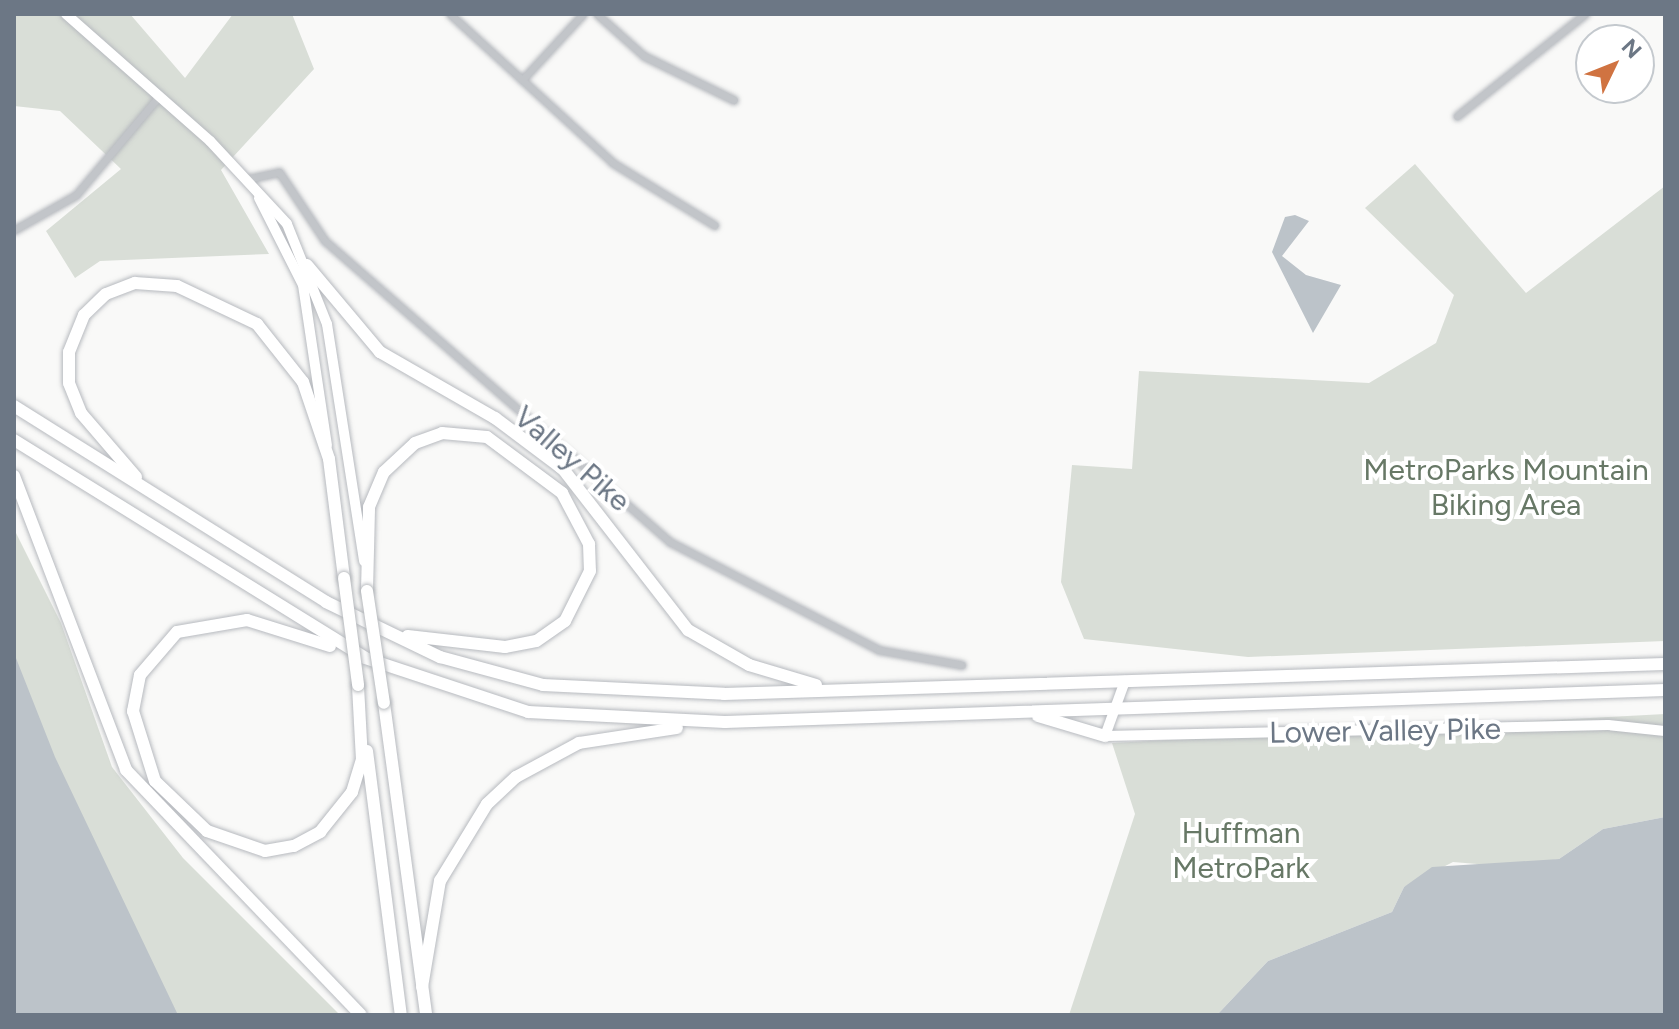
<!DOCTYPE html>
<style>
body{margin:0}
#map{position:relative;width:1679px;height:1029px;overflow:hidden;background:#f9f9f8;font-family:Figtree,sans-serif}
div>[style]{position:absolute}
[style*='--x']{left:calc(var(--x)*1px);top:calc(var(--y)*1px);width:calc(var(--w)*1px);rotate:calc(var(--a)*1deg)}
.green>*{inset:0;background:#d9ded7}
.water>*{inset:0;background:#bcc3c9}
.roads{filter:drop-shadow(0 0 2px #b7babf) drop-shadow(0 0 2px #b7babf)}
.street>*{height:7px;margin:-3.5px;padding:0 3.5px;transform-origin:3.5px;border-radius:3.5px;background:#c2c5c9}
.secondary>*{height:10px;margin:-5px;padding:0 5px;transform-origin:5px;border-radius:5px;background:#fff}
.highway>*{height:12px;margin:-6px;padding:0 6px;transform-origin:6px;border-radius:6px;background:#fff}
.bridges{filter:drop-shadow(0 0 2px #b5b8bc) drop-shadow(0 0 2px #b5b8bc)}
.highway-bridge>*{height:12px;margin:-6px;padding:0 6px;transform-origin:6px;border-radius:6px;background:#fff}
span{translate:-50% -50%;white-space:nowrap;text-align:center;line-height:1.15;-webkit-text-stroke:8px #fff;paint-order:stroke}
.street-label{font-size:30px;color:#6c7785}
.park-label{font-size:30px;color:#677866}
.frame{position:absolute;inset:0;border:16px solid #6c7785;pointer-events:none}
.north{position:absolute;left:1575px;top:24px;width:80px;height:80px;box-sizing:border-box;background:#fff;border:2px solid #c4c9ce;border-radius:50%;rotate:47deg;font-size:22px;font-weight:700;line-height:32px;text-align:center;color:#6c7785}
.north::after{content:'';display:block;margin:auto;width:28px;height:36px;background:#d07341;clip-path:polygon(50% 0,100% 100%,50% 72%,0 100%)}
</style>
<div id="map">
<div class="green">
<div style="clip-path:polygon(14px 14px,130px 14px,185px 78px,233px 14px,292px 14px,314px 69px,221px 170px,269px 254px,100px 261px,75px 278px,46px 231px,121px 169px,60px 111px,14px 106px)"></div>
<div style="clip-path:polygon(1415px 164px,1526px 293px,1665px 186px,1665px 641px,1248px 657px,1084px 639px,1061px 582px,1072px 465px,1132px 469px,1139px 371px,1369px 383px,1436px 343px,1454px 295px,1365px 208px)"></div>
<div style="clip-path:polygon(14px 529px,61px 623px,112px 767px,183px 858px,340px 1015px,14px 1015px)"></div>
<div style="clip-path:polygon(1665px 714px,1665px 817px,1603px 829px,1559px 859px,1513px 867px,1453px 862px,1404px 887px,1392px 912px,1268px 961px,1217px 1015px,1069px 1015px,1135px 814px,1112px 743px)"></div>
</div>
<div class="water">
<div style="clip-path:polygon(1295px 215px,1309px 221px,1282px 256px,1306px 275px,1341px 285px,1313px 333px,1272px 252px,1285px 217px)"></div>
<div style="clip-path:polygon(14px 653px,55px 757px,178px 1015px,14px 1015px)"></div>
<div style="clip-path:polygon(1665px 817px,1665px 1015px,1217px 1015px,1268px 961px,1392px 912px,1404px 887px,1432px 867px,1559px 859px,1603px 829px)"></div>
</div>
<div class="roads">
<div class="street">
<div style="--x:450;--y:14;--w:221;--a:42.4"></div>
<div style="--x:613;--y:163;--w:119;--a:31.5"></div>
<div style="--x:597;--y:14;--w:63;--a:41.8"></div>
<div style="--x:644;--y:56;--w:100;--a:26.1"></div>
<div style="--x:522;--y:80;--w:90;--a:-47.3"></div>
<div style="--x:1457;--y:116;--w:164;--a:-38.6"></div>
<div style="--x:247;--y:179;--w:33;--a:-12"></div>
<div style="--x:279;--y:172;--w:83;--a:56.3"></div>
<div style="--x:325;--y:241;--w:458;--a:41.1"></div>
<div style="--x:670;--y:542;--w:235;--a:27.3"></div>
<div style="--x:879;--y:650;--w:84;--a:10.2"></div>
<div style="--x:14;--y:230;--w:71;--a:-29.4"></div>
<div style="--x:76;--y:195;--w:129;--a:-50"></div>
</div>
<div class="secondary">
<div style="--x:66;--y:14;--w:192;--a:41.4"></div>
<div style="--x:210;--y:141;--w:113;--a:47.1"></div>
<div style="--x:287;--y:224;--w:108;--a:68.2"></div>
<div style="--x:327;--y:324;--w:240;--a:81.1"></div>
<div style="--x:259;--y:198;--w:97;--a:63.2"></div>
<div style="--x:303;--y:285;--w:162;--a:81.5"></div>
<div style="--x:1125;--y:681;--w:59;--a:110"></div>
<div style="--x:1105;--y:736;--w:503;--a:-1.25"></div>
<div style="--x:1608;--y:725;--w:57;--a:6"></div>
</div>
<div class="highway">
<div style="--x:307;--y:265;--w:114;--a:50"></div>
<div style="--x:380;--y:352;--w:133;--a:29.9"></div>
<div style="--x:495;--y:418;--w:85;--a:36.9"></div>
<div style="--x:563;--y:469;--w:204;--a:52.2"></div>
<div style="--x:688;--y:630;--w:70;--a:29.8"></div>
<div style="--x:749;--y:665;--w:70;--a:16.6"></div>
<div style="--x:14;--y:406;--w:368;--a:32.1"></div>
<div style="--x:326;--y:602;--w:127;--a:25.8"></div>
<div style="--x:440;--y:657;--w:107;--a:15.2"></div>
<div style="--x:543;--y:685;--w:181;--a:2.8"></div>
<div style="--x:724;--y:694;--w:941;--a:-1.83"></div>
<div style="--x:14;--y:440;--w:413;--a:31.8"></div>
<div style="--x:365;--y:658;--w:172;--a:18.3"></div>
<div style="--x:528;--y:712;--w:197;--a:2.9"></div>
<div style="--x:725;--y:722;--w:941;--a:-1.95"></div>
<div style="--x:14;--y:476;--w:315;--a:69.1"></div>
<div style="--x:126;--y:770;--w:339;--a:46.2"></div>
<div style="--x:136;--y:477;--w:84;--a:-130.7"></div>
<div style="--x:81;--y:413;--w:32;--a:-112"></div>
<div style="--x:69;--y:383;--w:31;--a:-90"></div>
<div style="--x:69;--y:352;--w:40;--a:-68"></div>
<div style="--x:84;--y:315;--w:30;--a:-44"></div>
<div style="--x:106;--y:294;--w:31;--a:-21"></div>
<div style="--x:135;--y:283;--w:42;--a:4.1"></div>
<div style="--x:177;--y:286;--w:89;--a:25.4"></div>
<div style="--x:257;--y:324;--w:74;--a:51.6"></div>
<div style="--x:303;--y:382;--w:81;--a:71.3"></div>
<div style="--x:329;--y:459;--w:120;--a:82.8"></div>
<div style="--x:367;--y:591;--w:84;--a:-88.6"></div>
<div style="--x:369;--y:507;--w:38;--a:-67"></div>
<div style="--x:384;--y:472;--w:42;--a:-43.1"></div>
<div style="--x:415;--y:443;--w:29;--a:-20"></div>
<div style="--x:442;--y:433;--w:45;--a:5.1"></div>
<div style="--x:487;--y:437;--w:94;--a:36.7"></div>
<div style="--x:562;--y:493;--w:58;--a:62.1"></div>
<div style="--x:589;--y:544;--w:27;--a:88"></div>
<div style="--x:590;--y:571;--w:56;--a:116.6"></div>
<div style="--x:565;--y:621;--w:35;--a:145"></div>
<div style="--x:536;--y:641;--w:32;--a:169"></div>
<div style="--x:505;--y:647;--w:98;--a:-173.5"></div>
<div style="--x:330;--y:646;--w:87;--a:-162.6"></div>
<div style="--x:247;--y:620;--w:71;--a:170.3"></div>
<div style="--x:177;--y:632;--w:57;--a:130.7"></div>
<div style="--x:140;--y:675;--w:37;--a:101"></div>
<div style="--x:133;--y:711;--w:73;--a:72.6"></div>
<div style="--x:155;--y:781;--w:72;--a:43.9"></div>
<div style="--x:207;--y:831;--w:61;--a:19"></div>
<div style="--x:265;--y:851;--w:29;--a:-10"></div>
<div style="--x:294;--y:846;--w:30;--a:-28"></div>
<div style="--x:320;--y:832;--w:51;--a:-51.3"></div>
<div style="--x:352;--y:792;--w:34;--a:-73"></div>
<div style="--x:362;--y:760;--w:75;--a:-93.1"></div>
<div style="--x:384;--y:703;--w:315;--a:82.3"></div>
<div style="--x:1038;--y:716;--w:70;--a:16.6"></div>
<div style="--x:367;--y:751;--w:266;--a:82.7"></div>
<div style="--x:422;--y:987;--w:108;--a:-80.4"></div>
<div style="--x:440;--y:881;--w:90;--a:-58.6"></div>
<div style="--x:487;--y:804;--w:40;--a:-43"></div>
<div style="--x:516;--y:777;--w:72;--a:-28.4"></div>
<div style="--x:579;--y:743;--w:99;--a:-8.7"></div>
</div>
</div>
<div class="bridges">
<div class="highway-bridge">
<div style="--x:344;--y:578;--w:108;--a:82.5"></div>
<div style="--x:367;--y:591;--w:113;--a:81.4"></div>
</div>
</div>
<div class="street-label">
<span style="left:572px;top:459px;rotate:41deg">Valley Pike</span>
<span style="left:1385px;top:731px;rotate:-1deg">Lower Valley Pike</span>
</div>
<div class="park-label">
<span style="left:1506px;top:487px">MetroParks Mountain<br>Biking Area</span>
<span style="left:1241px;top:850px">Huffman<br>MetroPark</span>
</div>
<div class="frame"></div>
<div class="north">N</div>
</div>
